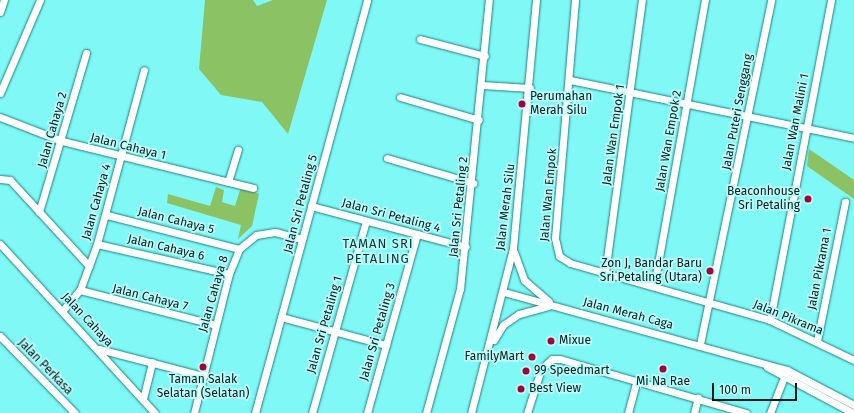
<!DOCTYPE html>
<style>
body{margin:0}
#map{position:relative;width:854px;height:413px;overflow:hidden;background:#7ff8f6;font-family:"Fira Sans",sans-serif}
div>[style]{position:absolute}
[style*='--x']{left:calc(var(--x)*1px);top:calc(var(--y)*1px);width:calc(var(--w)*1px);rotate:calc(var(--a)*1deg)}
.green>*{inset:0;background:#8bc264}
.roads{filter:drop-shadow(0 0 1px #1d8382) drop-shadow(0 0 1px #1d8382)}
.minor>*{height:7px;margin:-3.5px;padding:0 3.5px;transform-origin:3.5px;border-radius:3.5px;background:#fff}
.dots>*{width:11px;height:11px;translate:-50% -50%;box-sizing:border-box;border:2px solid #bbfdfb;border-radius:50%}
span{translate:-50% -50%;white-space:nowrap;text-align:center;line-height:1.15;-webkit-text-stroke:3.5px #bbfdfb;paint-order:stroke}
.poi-label{font-size:12px;color:#011b1b}
.left{translate:0 -50%;text-align:left}
.right{translate:-100% -50%;text-align:right}
.street-label{font-size:12px;color:#011b1b}
.neighbourhood-label{font-size:13px;color:#0a3333;letter-spacing:1px}
.scale{position:absolute;left:712px;top:383px;width:85px;height:18px;box-sizing:border-box;border:2px solid #011b1b;border-top:0;padding-left:5px;font-size:12px;line-height:14px;white-space:nowrap;color:#011b1b;-webkit-text-stroke:3px #bbfdfb;paint-order:stroke}
</style>
<div id="map">
<div class="green">
<div style="clip-path:polygon(205px 0,253px 0,257px 6px,273px 0,327px 0,288px 134px,262px 102px,221px 95px,199px 69px)"></div>
<div style="clip-path:polygon(809px 149px,854px 180px,854px 199px,807px 166px)"></div>
<div style="clip-path:polygon(216px 187px,224px 190px,222px 202px,235px 206px,241px 187px,259px 194px,252px 226px,238px 239px,241px 225px,167px 203px,168px 194px,210px 206px)"></div>
</div>
<div class="roads">
<div class="minor">
<div style="--x:575;--y:0;--w:239;--a:94.8"></div>
<div style="--x:555;--y:238;--w:18;--a:77"></div>
<div style="--x:559;--y:256;--w:13;--a:32"></div>
<div style="--x:570;--y:263;--w:208;--a:15.9"></div>
<div style="--x:770;--y:320;--w:93;--a:25.5"></div>
<div style="--x:0;--y:12;--w:13;--a:-72"></div>
<div style="--x:420;--y:39;--w:67;--a:14.7"></div>
<div style="--x:570;--y:80;--w:290;--a:11.5"></div>
<div style="--x:482;--y:85;--w:48;--a:3.6"></div>
<div style="--x:0;--y:93;--w:101;--a:-66.7"></div>
<div style="--x:400;--y:97;--w:82;--a:16.2"></div>
<div style="--x:0;--y:117;--w:66;--a:21.2"></div>
<div style="--x:62;--y:141;--w:197;--a:13.8"></div>
<div style="--x:387;--y:158;--w:90;--a:16.2"></div>
<div style="--x:0;--y:179;--w:10;--a:6"></div>
<div style="--x:10;--y:180;--w:117;--a:47.4"></div>
<div style="--x:228;--y:182;--w:34;--a:-73"></div>
<div style="--x:311;--y:206;--w:160;--a:14.8"></div>
<div style="--x:39;--y:212;--w:166;--a:-73.5"></div>
<div style="--x:107;--y:215;--w:136;--a:14.4"></div>
<div style="--x:0;--y:244;--w:229;--a:47.5"></div>
<div style="--x:97;--y:244;--w:135;--a:12.8"></div>
<div style="--x:514;--y:252;--w:30;--a:70"></div>
<div style="--x:524;--y:280;--w:33;--a:41"></div>
<div style="--x:605;--y:273;--w:275;--a:-82.3"></div>
<div style="--x:654;--y:286;--w:291;--a:-79.9"></div>
<div style="--x:80;--y:290;--w:140;--a:14.4"></div>
<div style="--x:504;--y:292;--w:294;--a:15.4"></div>
<div style="--x:787;--y:370;--w:76;--a:27.6"></div>
<div style="--x:63;--y:310;--w:26;--a:-50"></div>
<div style="--x:80;--y:290;--w:49;--a:-69.7"></div>
<div style="--x:97;--y:244;--w:180;--a:-74.9"></div>
<div style="--x:281;--y:317;--w:109;--a:14.9"></div>
<div style="--x:770;--y:320;--w:326;--a:-79.2"></div>
<div style="--x:0;--y:336;--w:107;--a:45.8"></div>
<div style="--x:494;--y:340;--w:17;--a:-59"></div>
<div style="--x:503;--y:325;--w:19;--a:-35"></div>
<div style="--x:519;--y:314;--w:30;--a:-15"></div>
<div style="--x:817;--y:341;--w:142;--a:-78.6"></div>
<div style="--x:700;--y:344;--w:351;--a:-78.3"></div>
<div style="--x:99;--y:349;--w:107;--a:14.6"></div>
<div style="--x:767;--y:367;--w:98;--a:28.1"></div>
<div style="--x:143;--y:399;--w:38;--a:-76"></div>
<div style="--x:194;--y:413;--w:143;--a:-75.9"></div>
<div style="--x:229;--y:274;--w:27;--a:-68"></div>
<div style="--x:239;--y:249;--w:22;--a:-39"></div>
<div style="--x:256;--y:235;--w:19;--a:-9"></div>
<div style="--x:275;--y:232;--w:28;--a:15"></div>
<div style="--x:255;--y:413;--w:428;--a:-74.8"></div>
<div style="--x:312;--y:413;--w:199;--a:-74.3"></div>
<div style="--x:367;--y:413;--w:186;--a:-74.4"></div>
<div style="--x:426;--y:413;--w:129;--a:-74.7"></div>
<div style="--x:460;--y:289;--w:290;--a:-84.3"></div>
<div style="--x:471;--y:413;--w:170;--a:-75.7"></div>
<div style="--x:513;--y:248;--w:249;--a:-84.7"></div>
<div style="--x:527;--y:413;--w:46;--a:-72.3"></div>
<div style="--x:541;--y:369;--w:15;--a:-42"></div>
<div style="--x:552;--y:359;--w:8;--a:0"></div>
<div style="--x:560;--y:359;--w:194;--a:16.2"></div>
<div style="--x:628;--y:413;--w:34;--a:-75"></div>
<div style="--x:694;--y:413;--w:16;--a:-76"></div>
<div style="--x:770;--y:413;--w:44;--a:-68.7"></div>
</div>
</div>
<div class="dots">
<div style="left:522px;top:104px;background:#a10036"></div>
<div style="left:808px;top:199px;background:#a10036"></div>
<div style="left:710px;top:271px;background:#a10036"></div>
<div style="left:551px;top:341px;background:#a10036"></div>
<div style="left:532px;top:357px;background:#a10036"></div>
<div style="left:203px;top:367px;background:#a10036"></div>
<div style="left:663px;top:369px;background:#a10036"></div>
<div style="left:526px;top:371px;background:#a10036"></div>
<div style="left:521px;top:389px;background:#a10036"></div>
</div>
<div class="poi-label">
<span class="left" style="left:530px;top:104px">Perumahan<br>Merah Silu</span>
<span class="right" style="left:800px;top:199px">Beaconhouse<br>Sri Petaling</span>
<span class="right" style="left:702px;top:271px">Zon J, Bandar Baru<br>Sri Petaling (Utara)</span>
<span class="left" style="left:559px;top:341px">Mixue</span>
<span class="right" style="left:524px;top:357px">FamilyMart</span>
<span class="left" style="left:534px;top:371px">99 Speedmart</span>
<span style="left:203px;top:387px">Taman Salak<br>Selatan (Selatan)</span>
<span style="left:663px;top:382px">Mi Na Rae</span>
<span class="left" style="left:529px;top:389px">Best View</span>
</div>
<div class="street-label">
<span style="left:738px;top:112px;rotate:-79deg">Jalan Puteri Senggang</span>
<span style="left:796px;top:122px;rotate:-79deg">Jalan Wan Malini 1</span>
<span style="left:53px;top:130px;rotate:-74deg">Jalan Cahaya 2</span>
<span style="left:614px;top:135px;rotate:-82deg">Jalan Wan Empok 1</span>
<span style="left:669px;top:141px;rotate:-80deg">Jalan Wan Empok 2</span>
<span style="left:128px;top:147px;rotate:14deg">Jalan Cahaya 1</span>
<span style="left:549px;top:195px;rotate:-85deg">Jalan Wan Empok</span>
<span style="left:97px;top:202px;rotate:-74deg">Jalan Cahaya 4</span>
<span style="left:301px;top:204px;rotate:-75deg">Jalan Sri Petaling 5</span>
<span style="left:459px;top:207px;rotate:-84deg">Jalan Sri Petaling 2</span>
<span style="left:506px;top:207px;rotate:-83deg">Jalan Merah Silu</span>
<span style="left:391px;top:216px;rotate:15deg">Jalan Sri Petaling 4</span>
<span style="left:176px;top:221px;rotate:14deg">Jalan Cahaya 5</span>
<span style="left:166px;top:248px;rotate:13deg">Jalan Cahaya 6</span>
<span style="left:820px;top:269px;rotate:-79deg">Jalan Pikrama 1</span>
<span style="left:214px;top:294px;rotate:-74deg">Jalan Cahaya 8</span>
<span style="left:150px;top:298px;rotate:14deg">Jalan Cahaya 7</span>
<span style="left:628px;top:314px;rotate:15deg">Jalan Merah Caga</span>
<span style="left:788px;top:318px;rotate:22deg">Jalan Pikrama</span>
<span style="left:87px;top:320px;rotate:47deg">Jalan Cahaya</span>
<span style="left:325px;top:325px;rotate:-74deg">Jalan Sri Petaling 1</span>
<span style="left:378px;top:332px;rotate:-74deg">Jalan Sri Petaling 3</span>
<span style="left:45px;top:367px;rotate:46deg">Jalan Perkasa</span>
</div>
<div class="neighbourhood-label">
<span style="left:378px;top:252px">TAMAN SRI<br>PETALING</span>
</div>
<div class="scale">100 m</div>
</div>
